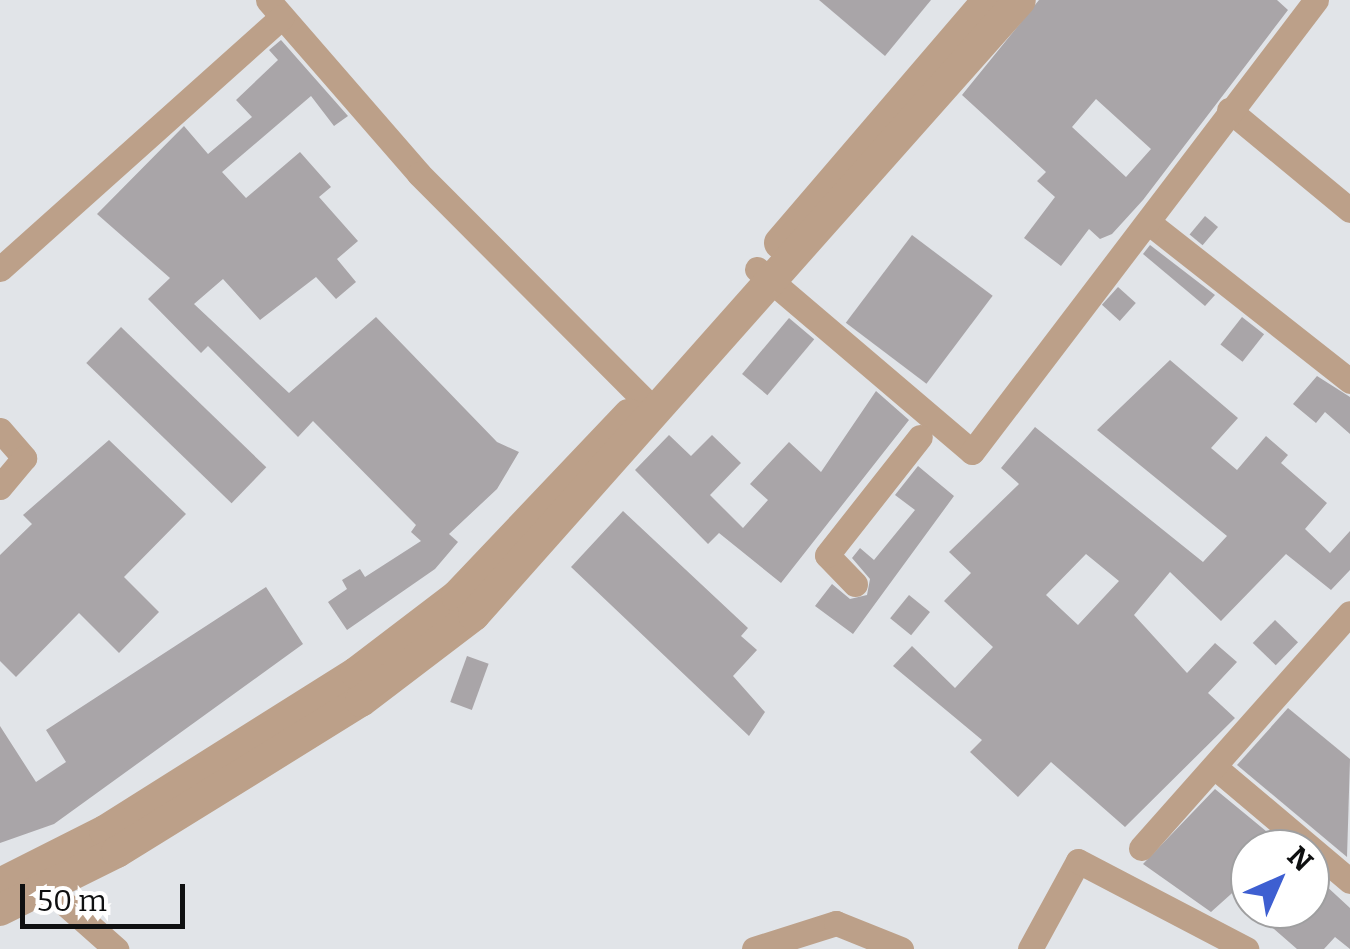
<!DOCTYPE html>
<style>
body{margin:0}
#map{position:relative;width:1350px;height:949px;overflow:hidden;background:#e1e4e8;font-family:Bitter,serif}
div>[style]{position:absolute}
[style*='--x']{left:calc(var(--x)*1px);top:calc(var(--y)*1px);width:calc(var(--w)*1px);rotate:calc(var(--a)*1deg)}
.building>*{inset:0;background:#a9a5a8;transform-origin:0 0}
.minor>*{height:25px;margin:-12.5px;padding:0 12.5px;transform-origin:12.5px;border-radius:12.5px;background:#bca089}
.tertiary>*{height:32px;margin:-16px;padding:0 16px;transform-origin:16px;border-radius:16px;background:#bca089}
span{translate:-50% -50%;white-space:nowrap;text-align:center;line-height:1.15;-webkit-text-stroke:8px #fff;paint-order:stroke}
.north{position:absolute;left:1230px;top:829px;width:100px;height:100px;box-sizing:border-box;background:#fff;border:2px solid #9f9fa0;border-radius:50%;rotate:45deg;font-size:28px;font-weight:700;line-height:40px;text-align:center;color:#0f1011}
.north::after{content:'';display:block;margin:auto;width:35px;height:45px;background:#3e5fd1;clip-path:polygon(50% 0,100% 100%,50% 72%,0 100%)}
.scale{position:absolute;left:20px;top:884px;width:165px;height:45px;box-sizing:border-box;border:5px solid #0f1011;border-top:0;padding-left:12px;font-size:30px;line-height:35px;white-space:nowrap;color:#0f1011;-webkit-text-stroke:8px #fff;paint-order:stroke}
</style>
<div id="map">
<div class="building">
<div style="clip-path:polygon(819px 0,931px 0,885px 56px)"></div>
<div style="clip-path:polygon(evenodd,1039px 0,1277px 0,1288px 10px,1143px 200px,1112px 234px,1100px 239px,1089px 229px,1061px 266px,1024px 238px,1055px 197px,1037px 181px,1046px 172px,962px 95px,1039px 0,1096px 99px,1151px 149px,1126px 177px,1072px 127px,1096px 99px)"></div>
<div style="clip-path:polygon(281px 40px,348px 116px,334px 126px,311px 96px,222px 172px,246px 198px,300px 152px,331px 187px,319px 197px,358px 241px,337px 259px,356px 282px,336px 299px,316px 277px,260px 320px,223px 279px,194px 304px,289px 393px,376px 317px,497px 442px,519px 452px,497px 489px,449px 534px,458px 542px,435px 569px,347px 630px,328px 602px,347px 589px,342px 580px,360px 569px,365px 577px,421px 541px,411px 532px,416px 525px,313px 421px,298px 437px,208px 346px,201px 353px,148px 299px,170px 278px,97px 214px,184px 126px,208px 154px,252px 117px,236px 100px,278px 60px,269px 50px)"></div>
<div style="left:1205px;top:216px;width:17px;height:24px;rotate:40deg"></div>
<div style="left:912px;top:235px;width:101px;height:110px;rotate:37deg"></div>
<div style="clip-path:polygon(1150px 245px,1215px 295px,1205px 306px,1143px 254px)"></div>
<div style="left:1118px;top:287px;width:24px;height:24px;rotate:42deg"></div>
<div style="left:1242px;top:317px;width:28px;height:35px;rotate:38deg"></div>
<div style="left:789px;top:318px;width:33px;height:73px;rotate:40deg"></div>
<div style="left:121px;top:327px;width:202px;height:50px;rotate:44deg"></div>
<div style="clip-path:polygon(evenodd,1170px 360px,1238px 418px,1211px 448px,1237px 470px,1266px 436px,1288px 455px,1281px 463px,1327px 503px,1305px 529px,1330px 553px,1350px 531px,1350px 570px,1331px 590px,1286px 554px,1221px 621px,1170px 572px,1134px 615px,1187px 673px,1215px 643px,1237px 662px,1208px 693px,1235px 718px,1125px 827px,1051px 762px,1018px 797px,970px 752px,982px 740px,893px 666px,912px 646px,955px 688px,993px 647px,944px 601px,971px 573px,949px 552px,1019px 484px,1001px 468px,1035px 427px,1203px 562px,1227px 536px,1097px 430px,1170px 360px,1086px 554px,1119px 581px,1078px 625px,1046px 595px,1086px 554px)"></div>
<div style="clip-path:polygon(1317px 376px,1350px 397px,1350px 434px,1325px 412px,1316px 423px,1293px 404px)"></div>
<div style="clip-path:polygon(876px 391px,909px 420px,781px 583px,719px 533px,708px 544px,635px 470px,669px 435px,691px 456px,712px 435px,741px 463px,710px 495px,743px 528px,768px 500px,750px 484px,789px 442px,821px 472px)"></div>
<div style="clip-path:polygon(109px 440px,186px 514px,124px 577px,159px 612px,119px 653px,79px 613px,16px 677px,0 661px,0 555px,32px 524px,23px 515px)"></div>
<div style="clip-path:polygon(918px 466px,954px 496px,853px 634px,815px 606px,832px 584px,850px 599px,867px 595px,870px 579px,852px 558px,860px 548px,874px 560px,915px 510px,895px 495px)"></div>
<div style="clip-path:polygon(623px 511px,748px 628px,741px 636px,757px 650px,733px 676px,765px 712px,749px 736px,571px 567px)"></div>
<div style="clip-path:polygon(266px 587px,303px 644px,54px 824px,0 843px,0 726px,36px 782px,66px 762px,46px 730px)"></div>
<div style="left:909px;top:595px;width:27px;height:30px;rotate:39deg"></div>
<div style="left:1275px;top:620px;width:32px;height:32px;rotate:44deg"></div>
<div style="left:467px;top:656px;width:23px;height:49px;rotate:20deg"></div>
<div style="clip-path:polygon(1288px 708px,1350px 759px,1347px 857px,1237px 765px)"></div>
<div style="clip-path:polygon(1215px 789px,1272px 836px,1250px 849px,1250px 877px,1211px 912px,1143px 864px)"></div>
<div style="clip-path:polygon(1310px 871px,1350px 908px,1350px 949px,1335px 937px,1324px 949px,1297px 949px,1252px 910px,1310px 909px)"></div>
</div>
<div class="minor">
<div style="--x:268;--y:0;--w:230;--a:49"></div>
<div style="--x:419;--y:174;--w:319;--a:45.1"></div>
<div style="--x:1229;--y:110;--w:157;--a:39.6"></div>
<div style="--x:1148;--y:222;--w:257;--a:38.2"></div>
<div style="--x:0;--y:269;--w:378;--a:-41.8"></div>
<div style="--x:757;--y:269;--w:282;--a:40.4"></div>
<div style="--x:972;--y:452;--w:568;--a:-52.73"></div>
<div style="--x:0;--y:430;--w:37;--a:49"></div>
<div style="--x:24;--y:458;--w:38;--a:130"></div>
<div style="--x:855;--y:584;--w:40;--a:-134"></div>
<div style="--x:827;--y:555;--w:150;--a:-51.8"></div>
<div style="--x:1217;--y:769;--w:174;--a:40.1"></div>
<div style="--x:1141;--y:848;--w:314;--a:-48.4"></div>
<div style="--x:46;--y:887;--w:94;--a:41.5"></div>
<div style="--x:1249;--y:894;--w:1;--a:-45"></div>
<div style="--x:754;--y:949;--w:86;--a:-17.6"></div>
<div style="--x:836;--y:923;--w:70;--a:21.8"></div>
<div style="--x:1030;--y:949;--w:100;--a:-61.4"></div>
<div style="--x:1078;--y:861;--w:190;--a:27.6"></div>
</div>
<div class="tertiary">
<div style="--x:780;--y:243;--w:320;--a:-49.4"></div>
<div style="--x:0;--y:884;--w:118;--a:-26.8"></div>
<div style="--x:105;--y:831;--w:297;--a:-32.2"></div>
<div style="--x:356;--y:673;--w:127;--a:-37.3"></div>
<div style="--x:457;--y:596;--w:250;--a:-46.5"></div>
<div style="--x:0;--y:910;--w:131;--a:-26.4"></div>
<div style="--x:117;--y:852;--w:287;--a:-31.8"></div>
<div style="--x:361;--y:701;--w:142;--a:-37.3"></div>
<div style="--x:474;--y:615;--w:822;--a:-48.4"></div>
</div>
<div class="north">N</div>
<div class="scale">50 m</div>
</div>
